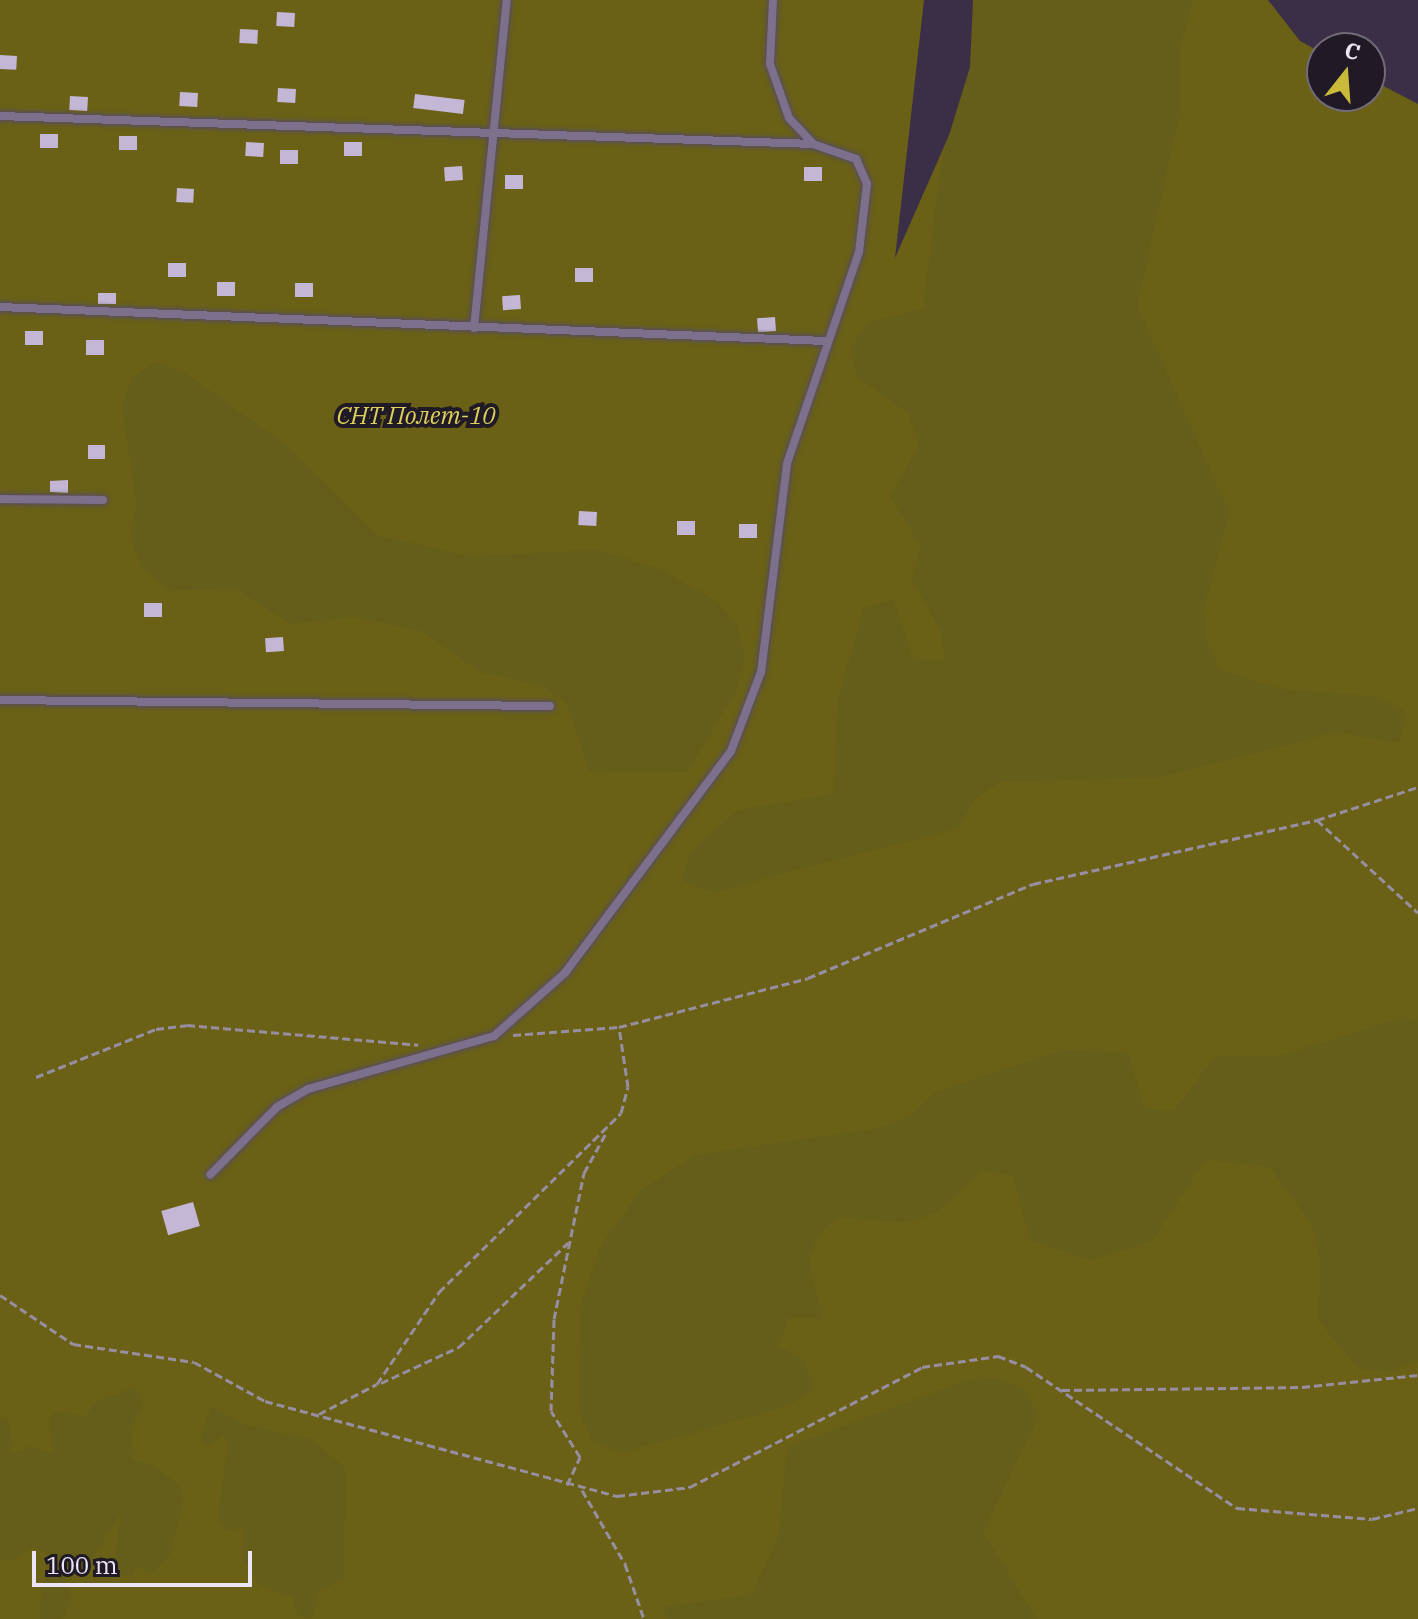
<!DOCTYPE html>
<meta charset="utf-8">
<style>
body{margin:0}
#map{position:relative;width:1418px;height:1619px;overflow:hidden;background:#3b2f48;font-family:"IBM Plex Serif",serif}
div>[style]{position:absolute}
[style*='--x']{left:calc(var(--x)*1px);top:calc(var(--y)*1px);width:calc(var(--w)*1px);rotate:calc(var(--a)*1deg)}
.green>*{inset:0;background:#6a6117}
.forest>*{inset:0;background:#655d1a}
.building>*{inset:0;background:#c4b6d5;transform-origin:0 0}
.path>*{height:3px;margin-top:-1.5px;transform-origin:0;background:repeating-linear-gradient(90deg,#978ea2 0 8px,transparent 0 12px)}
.roads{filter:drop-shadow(0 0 2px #574c62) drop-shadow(0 0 2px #574c62)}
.service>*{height:8px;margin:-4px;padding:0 4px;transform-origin:4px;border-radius:4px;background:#7d708d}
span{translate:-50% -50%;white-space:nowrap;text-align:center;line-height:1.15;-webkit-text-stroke:8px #1f1a25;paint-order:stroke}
.park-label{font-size:24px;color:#ddcf5a;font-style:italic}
.north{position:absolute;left:1306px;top:32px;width:80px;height:80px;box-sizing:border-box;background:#1f1a25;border:2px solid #716b78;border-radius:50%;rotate:17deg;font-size:22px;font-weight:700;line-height:32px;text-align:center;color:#ece5f5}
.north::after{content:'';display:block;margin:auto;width:28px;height:36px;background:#c9ba3a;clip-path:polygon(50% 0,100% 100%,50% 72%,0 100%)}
.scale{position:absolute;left:32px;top:1551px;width:220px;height:36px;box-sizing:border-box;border:4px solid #ece5f5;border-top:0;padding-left:10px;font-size:24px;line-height:28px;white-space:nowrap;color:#ece5f5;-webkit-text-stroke:6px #1f1a25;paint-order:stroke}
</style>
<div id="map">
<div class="green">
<div style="clip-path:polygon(0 0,924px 0,895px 258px,977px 72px,986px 0,1268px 0,1300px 41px,1322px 53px,1322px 96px,1370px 96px,1370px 79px,1418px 104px,1418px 1619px,0 1619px)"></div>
</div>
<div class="forest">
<div style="clip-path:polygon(973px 0,1193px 0,1180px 47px,1180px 113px,1137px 305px,1229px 513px,1204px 607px,1206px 641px,1220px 670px,1282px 689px,1378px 697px,1406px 712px,1399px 743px,1335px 732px,1161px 777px,1001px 782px,974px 800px,958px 828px,713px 892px,682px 881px,690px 852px,738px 810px,833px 794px,838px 699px,864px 608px,893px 599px,913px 659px,945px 661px,941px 632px,912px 579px,921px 546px,890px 497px,920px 443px,908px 413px,858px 378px,850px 349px,868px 323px,923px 309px,942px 158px,970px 67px)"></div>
<div style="clip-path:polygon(156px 362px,187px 374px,288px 446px,379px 536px,470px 556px,598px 550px,662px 570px,718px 602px,737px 625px,745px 656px,737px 689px,688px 772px,589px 771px,568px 705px,542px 685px,480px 672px,421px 631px,355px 617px,290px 624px,235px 588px,169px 591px,142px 566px,130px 536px,137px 505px,122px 407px,131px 378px)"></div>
<div style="clip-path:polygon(1398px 1019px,1418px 1021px,1418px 1361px,1393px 1371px,1359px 1369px,1319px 1321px,1320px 1256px,1310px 1221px,1269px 1167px,1206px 1159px,1152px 1241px,1091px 1260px,1030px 1240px,1014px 1176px,981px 1170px,938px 1212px,905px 1223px,841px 1217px,822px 1230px,808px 1258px,823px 1319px,788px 1318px,779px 1346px,804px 1360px,814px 1388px,788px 1406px,621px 1453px,592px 1440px,578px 1408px,581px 1305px,602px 1244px,641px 1190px,695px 1155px,879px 1128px,911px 1116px,937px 1091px,1064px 1050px,1128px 1053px,1144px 1109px,1174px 1111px,1214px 1057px,1279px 1056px)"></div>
<div style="clip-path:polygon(994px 1378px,1025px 1390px,1038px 1417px,983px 1532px,1037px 1619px,668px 1619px,663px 1607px,751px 1595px,779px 1536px,787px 1447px,965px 1381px)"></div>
<div style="clip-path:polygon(136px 1387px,143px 1404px,131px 1428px,133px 1460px,155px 1465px,179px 1486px,183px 1500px,170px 1554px,153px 1573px,137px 1566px,131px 1577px,113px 1575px,121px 1513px,84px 1571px,60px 1565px,71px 1598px,62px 1619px,40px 1619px,42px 1583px,53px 1571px,48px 1554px,34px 1547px,10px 1561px,0 1559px,0 1416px,9px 1420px,12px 1453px,31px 1446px,52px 1453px,49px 1419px,56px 1411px,86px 1417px,95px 1402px)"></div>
<div style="clip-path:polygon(211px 1407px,244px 1424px,313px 1440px,345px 1468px,344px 1579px,319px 1591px,311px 1618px,298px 1615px,292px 1597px,259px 1585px,243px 1559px,242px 1528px,225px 1530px,218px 1518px,228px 1442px,224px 1436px,208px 1447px,200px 1440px)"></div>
</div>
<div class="building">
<div style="left:277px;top:12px;width:18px;height:14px;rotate:3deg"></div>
<div style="left:240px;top:29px;width:18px;height:14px;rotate:3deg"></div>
<div style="left:0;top:55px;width:17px;height:14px;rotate:3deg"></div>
<div style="left:278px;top:88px;width:18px;height:14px;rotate:3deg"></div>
<div style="left:180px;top:92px;width:18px;height:14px;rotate:3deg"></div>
<div style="left:415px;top:94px;width:50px;height:14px;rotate:7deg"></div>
<div style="left:70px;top:96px;width:18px;height:14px;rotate:3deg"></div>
<div style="left:40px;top:134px;width:18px;height:14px"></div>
<div style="left:119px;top:136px;width:18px;height:14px"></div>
<div style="left:246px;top:142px;width:18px;height:14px;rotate:3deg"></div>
<div style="left:344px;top:142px;width:18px;height:14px"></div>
<div style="left:280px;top:150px;width:18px;height:14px"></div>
<div style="left:462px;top:166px;width:14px;height:18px;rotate:86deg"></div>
<div style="left:822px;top:167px;width:14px;height:18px;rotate:90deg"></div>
<div style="left:505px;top:175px;width:18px;height:14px"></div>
<div style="left:177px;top:188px;width:17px;height:14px;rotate:3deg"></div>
<div style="left:168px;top:263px;width:18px;height:14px"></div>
<div style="left:593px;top:268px;width:14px;height:18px;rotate:90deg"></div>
<div style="left:217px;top:282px;width:18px;height:14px"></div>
<div style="left:295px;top:283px;width:18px;height:14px"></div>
<div style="left:98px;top:293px;width:18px;height:11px"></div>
<div style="left:520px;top:295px;width:14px;height:18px;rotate:86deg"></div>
<div style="left:775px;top:317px;width:14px;height:18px;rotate:86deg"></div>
<div style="left:25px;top:331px;width:18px;height:14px"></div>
<div style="left:86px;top:340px;width:18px;height:15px"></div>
<div style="left:88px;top:445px;width:17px;height:14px"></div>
<div style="clip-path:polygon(68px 480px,68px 493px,50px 492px,50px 481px)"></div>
<div style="left:579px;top:511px;width:18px;height:14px;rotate:3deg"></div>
<div style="left:677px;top:521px;width:18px;height:14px"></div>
<div style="left:739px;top:524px;width:18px;height:14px"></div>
<div style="left:144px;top:603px;width:18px;height:14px"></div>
<div style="left:283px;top:637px;width:14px;height:18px;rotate:86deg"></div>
<div style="left:193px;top:1202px;width:25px;height:33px;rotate:74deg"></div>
</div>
<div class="path">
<div style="--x:1317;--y:820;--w:137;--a:42.6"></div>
<div style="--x:513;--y:1035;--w:106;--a:-4.3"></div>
<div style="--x:619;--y:1027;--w:195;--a:-14.5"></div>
<div style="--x:808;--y:978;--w:244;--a:-22.7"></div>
<div style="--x:1033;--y:884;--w:291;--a:-12.7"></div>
<div style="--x:1317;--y:820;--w:106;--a:-18.1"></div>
<div style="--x:36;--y:1077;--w:129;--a:-21.8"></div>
<div style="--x:156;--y:1029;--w:31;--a:-7"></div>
<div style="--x:187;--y:1025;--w:232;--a:4.9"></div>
<div style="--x:0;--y:1295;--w:88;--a:33.9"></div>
<div style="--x:73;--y:1344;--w:122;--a:8.5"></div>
<div style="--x:194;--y:1362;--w:81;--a:28.8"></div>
<div style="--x:265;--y:1401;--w:365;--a:15.1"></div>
<div style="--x:617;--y:1496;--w:74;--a:-7"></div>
<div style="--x:690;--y:1487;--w:261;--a:-27.3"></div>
<div style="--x:922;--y:1367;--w:77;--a:-8.2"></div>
<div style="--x:998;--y:1356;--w:30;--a:21"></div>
<div style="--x:1026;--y:1367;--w:254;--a:33.8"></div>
<div style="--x:1237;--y:1508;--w:135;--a:4.7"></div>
<div style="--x:1372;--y:1519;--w:47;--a:-13.4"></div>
<div style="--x:381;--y:1383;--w:86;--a:-24.8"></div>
<div style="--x:459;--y:1347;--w:151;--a:-43.7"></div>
<div style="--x:1062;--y:1390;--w:240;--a:-0.7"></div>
<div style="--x:1302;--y:1387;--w:117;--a:-5.9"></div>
<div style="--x:319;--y:1414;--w:65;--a:-27.3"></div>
<div style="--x:377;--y:1384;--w:111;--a:-56"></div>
<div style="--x:439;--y:1292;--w:255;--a:-44.5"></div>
<div style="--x:621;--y:1113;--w:27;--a:-75"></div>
<div style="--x:628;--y:1087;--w:61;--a:-98.5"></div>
<div style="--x:567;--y:1485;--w:31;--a:-65"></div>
<div style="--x:580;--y:1457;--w:54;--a:-122.2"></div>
<div style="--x:551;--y:1411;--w:92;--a:-88.1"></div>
<div style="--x:554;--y:1319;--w:149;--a:-78.4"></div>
<div style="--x:584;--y:1173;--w:46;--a:-61.2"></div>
<div style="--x:582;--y:1490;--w:86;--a:59.8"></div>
<div style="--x:625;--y:1564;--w:58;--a:70.9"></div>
</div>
<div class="roads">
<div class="service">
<div style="--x:773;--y:0;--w:64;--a:92.7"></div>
<div style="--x:770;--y:64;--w:57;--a:70.6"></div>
<div style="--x:789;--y:118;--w:35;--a:47"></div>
<div style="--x:0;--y:116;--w:813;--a:1.97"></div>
<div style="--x:813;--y:144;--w:46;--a:19.2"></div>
<div style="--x:856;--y:159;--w:27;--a:66"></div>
<div style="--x:867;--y:184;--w:68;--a:96.7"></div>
<div style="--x:859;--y:252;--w:224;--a:108.8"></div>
<div style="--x:787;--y:464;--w:210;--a:97.1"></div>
<div style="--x:761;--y:672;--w:85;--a:110.8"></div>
<div style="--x:731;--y:751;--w:277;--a:126.8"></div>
<div style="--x:565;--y:973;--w:95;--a:138.4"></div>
<div style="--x:494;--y:1036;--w:193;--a:164.1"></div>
<div style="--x:308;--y:1089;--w:36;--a:150"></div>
<div style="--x:277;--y:1107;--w:95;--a:134.6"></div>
<div style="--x:0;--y:307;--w:827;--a:2.36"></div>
<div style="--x:474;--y:328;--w:330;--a:-84.3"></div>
<div style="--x:0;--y:499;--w:103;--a:0.6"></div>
<div style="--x:0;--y:700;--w:550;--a:0.63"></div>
</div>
</div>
<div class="park-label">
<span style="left:416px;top:416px">СНТ Полет-10</span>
</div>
<div class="north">С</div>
<div class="scale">100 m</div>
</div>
